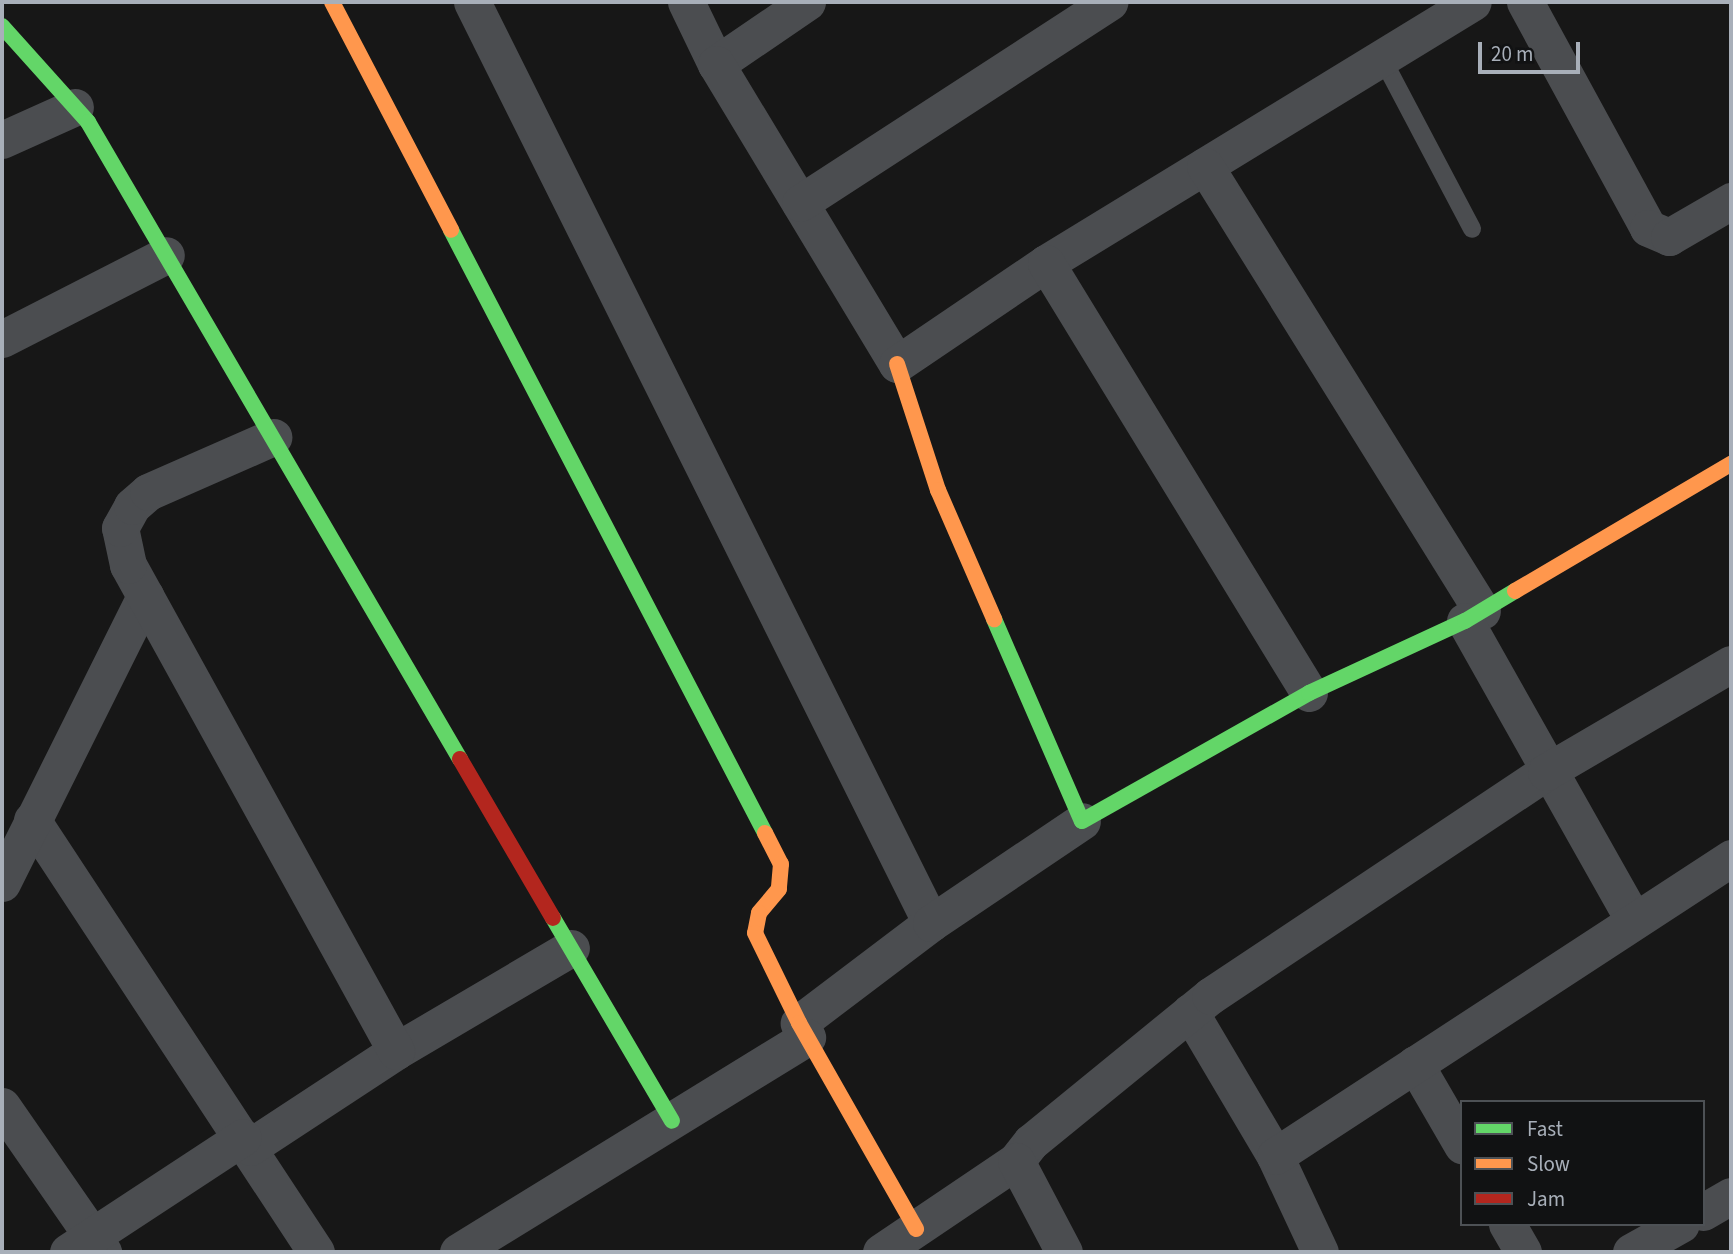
<!DOCTYPE html>
<style>
body{margin:0}
#map{position:relative;width:1733px;height:1254px;overflow:hidden;background:#171717;font-family:"Source Sans 3",sans-serif}
div>[style]{position:absolute}
[style*='--x']{left:calc(var(--x)*1px);top:calc(var(--y)*1px);width:calc(var(--w)*1px);rotate:calc(var(--a)*1deg)}
.lane>*{height:18px;margin:-9px;padding:0 9px;transform-origin:9px;border-radius:9px;background:#4b4d50}
.street>*{height:37px;margin:-18.5px;padding:0 18.5px;transform-origin:18.5px;border-radius:18.5px;background:#4b4d50}
.fast>*{height:16px;margin:-8px;padding:0 8px;transform-origin:8px;border-radius:8px;background:#63d668}
.slow>*{height:16px;margin:-8px;padding:0 8px;transform-origin:8px;border-radius:8px;background:#ff974d}
.jam>*{height:16px;margin:-8px;padding:0 8px;transform-origin:8px;border-radius:8px;background:#b3261e}
span{translate:-50% -50%;white-space:nowrap;text-align:center;line-height:1.15;-webkit-text-stroke:5px #111213;paint-order:stroke}
.frame{position:absolute;inset:0;border:4px solid #a8afb9;pointer-events:none}
.legend{position:absolute;left:1460px;top:1100px;width:245px;height:126px;box-sizing:border-box;background:#111213;border:2px solid #4d5155;margin:0;padding:9px 12px;list-style:none;font-size:21px;color:#a8afb9}
.legend li{display:flex;align-items:center;gap:14px;height:35px}
.legend b{width:35px;border:2px solid #4d5155}
.scale{position:absolute;left:1478px;top:42px;width:102px;height:32px;box-sizing:border-box;border:4px solid #a8afb9;border-top:0;padding-left:9px;font-size:21px;line-height:24px;white-space:nowrap;color:#a8afb9;-webkit-text-stroke:5px #111213;paint-order:stroke}
</style>
<div id="map">
<div class="lane">
<div style="--x:1382;--y:58;--w:193;--a:62.2"></div>
</div>
<div class="street">
<div style="--x:472;--y:2;--w:1029;--a:63.51"></div>
<div style="--x:931;--y:923;--w:166;--a:142.9"></div>
<div style="--x:686;--y:2;--w:69;--a:64.2"></div>
<div style="--x:807;--y:2;--w:110;--a:145.7"></div>
<div style="--x:716;--y:64;--w:350;--a:58.9"></div>
<div style="--x:897;--y:364;--w:180;--a:-34.1"></div>
<div style="--x:1046;--y:263;--w:500;--a:-31.43"></div>
<div style="--x:1525;--y:2;--w:257;--a:61.4"></div>
<div style="--x:1648;--y:228;--w:23;--a:23"></div>
<div style="--x:1669;--y:237;--w:72;--a:-30.1"></div>
<div style="--x:2;--y:140;--w:80;--a:-24.3"></div>
<div style="--x:1205;--y:166;--w:524;--a:58.1"></div>
<div style="--x:800;--y:203;--w:369;--a:-33"></div>
<div style="--x:1046;--y:263;--w:504;--a:58.55"></div>
<div style="--x:2;--y:339;--w:184;--a:-27.1"></div>
<div style="--x:1465;--y:621;--w:344;--a:60.6"></div>
<div style="--x:32;--y:820;--w:517;--a:56.68"></div>
<div style="--x:2;--y:883;--w:321;--a:-63.5"></div>
<div style="--x:931;--y:923;--w:182;--a:-34"></div>
<div style="--x:1190;--y:1012;--w:167;--a:59.4"></div>
<div style="--x:1275;--y:1156;--w:106;--a:64.9"></div>
<div style="--x:396;--y:1051;--w:203;--a:-30.5"></div>
<div style="--x:1415;--y:1064;--w:94;--a:59.9"></div>
<div style="--x:2;--y:1106;--w:178;--a:55.3"></div>
<div style="--x:250;--y:1147;--w:175;--a:-33.3"></div>
<div style="--x:396;--y:1051;--w:555;--a:-118.87"></div>
<div style="--x:128;--y:565;--w:38;--a:-102"></div>
<div style="--x:120;--y:528;--w:25;--a:-61"></div>
<div style="--x:132;--y:506;--w:21;--a:-41"></div>
<div style="--x:148;--y:492;--w:137;--a:-23.7"></div>
<div style="--x:1275;--y:1156;--w:545;--a:-33.16"></div>
<div style="--x:1016;--y:1161;--w:24;--a:-52"></div>
<div style="--x:1031;--y:1142;--w:231;--a:-39.2"></div>
<div style="--x:1210;--y:996;--w:404;--a:-33.7"></div>
<div style="--x:1546;--y:772;--w:214;--a:-30.3"></div>
<div style="--x:1703;--y:1212;--w:32;--a:-30"></div>
<div style="--x:1507;--y:1224;--w:32;--a:60"></div>
<div style="--x:68;--y:1252;--w:209;--a:-33.3"></div>
<div style="--x:458;--y:1252;--w:410;--a:-31.6"></div>
<div style="--x:881;--y:1252;--w:163;--a:-34"></div>
<div style="--x:1016;--y:1161;--w:103;--a:62.2"></div>
<div style="--x:1631;--y:1252;--w:57;--a:-29.2"></div>
</div>
<div class="fast">
<div style="--x:2;--y:26;--w:129;--a:48.1"></div>
<div style="--x:88;--y:122;--w:738;--a:59.72"></div>
<div style="--x:451;--y:230;--w:680;--a:62.49"></div>
<div style="--x:994;--y:619;--w:220;--a:66.5"></div>
<div style="--x:1082;--y:821;--w:261;--a:-29.4"></div>
<div style="--x:1309;--y:693;--w:172;--a:-24.8"></div>
<div style="--x:1465;--y:621;--w:58;--a:-31"></div>
<div style="--x:553;--y:918;--w:235;--a:59.6"></div>
</div>
<div class="slow">
<div style="--x:332;--y:2;--w:257;--a:62.4"></div>
<div style="--x:897;--y:364;--w:133;--a:72"></div>
<div style="--x:938;--y:490;--w:141;--a:66.5"></div>
<div style="--x:1515;--y:591;--w:251;--a:-30.5"></div>
<div style="--x:765;--y:833;--w:35;--a:63"></div>
<div style="--x:781;--y:864;--w:25;--a:95"></div>
<div style="--x:779;--y:889;--w:31;--a:130"></div>
<div style="--x:759;--y:913;--w:20;--a:101"></div>
<div style="--x:755;--y:933;--w:100;--a:63.9"></div>
<div style="--x:799;--y:1023;--w:237;--a:60.4"></div>
</div>
<div class="jam">
<div style="--x:460;--y:759;--w:184;--a:59.7"></div>
</div>
<div class="frame"></div>
<ul class="legend">
<li><b style="height:9px;background:#63d668"></b>Fast</li>
<li><b style="height:9px;background:#ff974d"></b>Slow</li>
<li><b style="height:9px;background:#b3261e"></b>Jam</li>
</ul>
<div class="scale">20 m</div>
</div>
